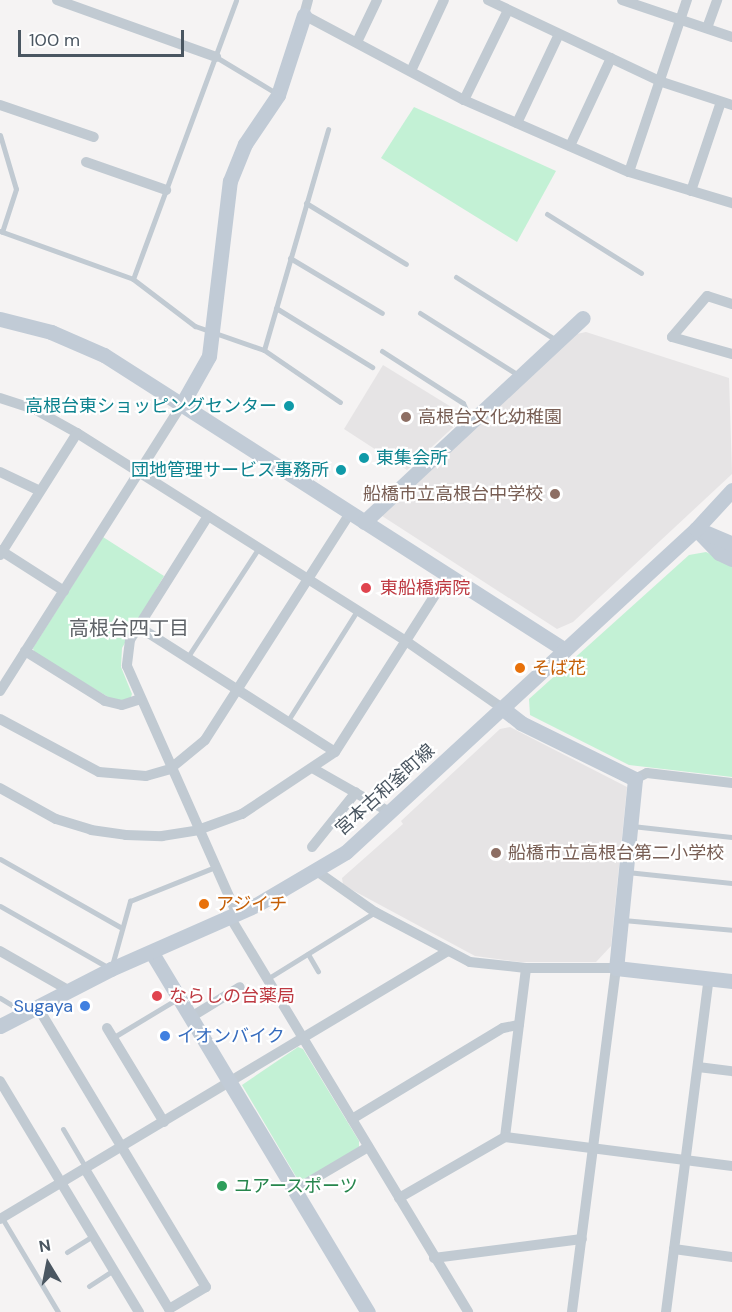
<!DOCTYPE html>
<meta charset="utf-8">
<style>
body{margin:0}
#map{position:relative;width:732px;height:1312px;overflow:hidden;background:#f5f3f3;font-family:"DM Sans","Noto Sans JP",sans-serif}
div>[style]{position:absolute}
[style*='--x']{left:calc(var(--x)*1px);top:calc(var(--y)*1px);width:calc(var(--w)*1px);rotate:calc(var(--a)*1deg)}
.education>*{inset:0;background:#e6e4e5}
.green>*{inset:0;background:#c3f1d5}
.lane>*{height:5px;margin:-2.5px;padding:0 2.5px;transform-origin:2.5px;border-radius:2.5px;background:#c1cad2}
.street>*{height:10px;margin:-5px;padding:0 5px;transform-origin:5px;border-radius:5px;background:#c1cad2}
.secondary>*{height:15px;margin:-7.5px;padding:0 7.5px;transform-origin:7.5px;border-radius:7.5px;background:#c1cbd6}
.dots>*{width:16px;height:16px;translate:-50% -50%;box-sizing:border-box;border:3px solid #fff;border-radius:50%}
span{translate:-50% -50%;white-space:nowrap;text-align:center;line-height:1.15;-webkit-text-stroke:4.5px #fff;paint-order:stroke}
.culture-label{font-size:18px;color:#0d838f}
.right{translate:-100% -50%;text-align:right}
.left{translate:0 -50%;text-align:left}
.education-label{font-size:18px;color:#785e54}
.health-label{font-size:18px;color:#be3a42}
.food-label{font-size:18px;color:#c56008}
.street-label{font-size:18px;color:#4a5661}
.shop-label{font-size:18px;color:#366cbe}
.leisure-label{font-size:18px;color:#27864d}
.neighbourhood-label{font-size:20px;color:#5f6368}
.north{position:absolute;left:18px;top:1234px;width:60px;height:60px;-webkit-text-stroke:4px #fff;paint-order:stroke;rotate:350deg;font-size:16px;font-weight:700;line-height:24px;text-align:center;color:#4a5661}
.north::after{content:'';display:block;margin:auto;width:21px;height:27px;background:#4a5661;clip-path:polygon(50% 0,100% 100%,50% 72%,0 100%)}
.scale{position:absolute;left:18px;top:30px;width:166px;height:27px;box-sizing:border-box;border:3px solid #4a5661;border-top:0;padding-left:8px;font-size:18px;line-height:21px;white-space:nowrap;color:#4a5661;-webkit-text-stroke:4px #fff;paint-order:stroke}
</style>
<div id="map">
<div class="education">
<div style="clip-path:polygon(586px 332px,729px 378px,732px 474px,573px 622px,557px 629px,379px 514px,572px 335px)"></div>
<div style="clip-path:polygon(383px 365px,461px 413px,461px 420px,407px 470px,344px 429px)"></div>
<div style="clip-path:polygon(510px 727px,627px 787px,611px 946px,596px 962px,520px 962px,475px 956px,343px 885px,342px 878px,403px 824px,401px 821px,500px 729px)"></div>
</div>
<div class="green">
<div style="clip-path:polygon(414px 107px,556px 171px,517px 242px,381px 158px)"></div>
<div style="clip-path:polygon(103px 537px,164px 576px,122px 648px,121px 667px,132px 694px,130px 700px,115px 701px,34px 653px,33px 648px)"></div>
<div style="clip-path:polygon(706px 552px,732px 564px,732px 777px,629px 765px,530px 715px,529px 699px,689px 555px)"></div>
<div style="clip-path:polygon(298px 1047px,303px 1049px,359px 1141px,359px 1147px,303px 1181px,298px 1180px,242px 1085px)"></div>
</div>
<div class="lane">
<div style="--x:216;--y:57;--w:70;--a:31"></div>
<div style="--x:0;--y:135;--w:56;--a:73.5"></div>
<div style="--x:16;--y:189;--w:45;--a:108"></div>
<div style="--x:306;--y:203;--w:117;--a:31.4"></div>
<div style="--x:547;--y:214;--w:111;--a:32.1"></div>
<div style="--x:0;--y:231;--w:141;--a:19.8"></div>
<div style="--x:133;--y:279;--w:78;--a:37.2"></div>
<div style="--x:195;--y:326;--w:73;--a:19.2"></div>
<div style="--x:264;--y:350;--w:92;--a:34.4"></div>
<div style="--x:290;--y:258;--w:107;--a:30.9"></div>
<div style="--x:456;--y:277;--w:118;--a:32.2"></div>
<div style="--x:133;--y:279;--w:297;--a:-69.7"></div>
<div style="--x:276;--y:308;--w:113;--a:31.6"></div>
<div style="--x:420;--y:313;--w:116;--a:32.3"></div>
<div style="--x:264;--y:350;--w:230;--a:-73.8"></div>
<div style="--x:382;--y:351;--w:96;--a:32.7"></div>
<div style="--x:463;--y:403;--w:19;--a:65"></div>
<div style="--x:187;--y:658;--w:130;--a:-56.9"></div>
<div style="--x:287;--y:722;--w:131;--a:-57.8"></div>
<div style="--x:632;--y:826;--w:101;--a:6.3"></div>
<div style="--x:0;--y:859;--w:138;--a:29.5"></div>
<div style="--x:627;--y:872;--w:106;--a:6"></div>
<div style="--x:0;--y:906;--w:128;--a:29.6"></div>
<div style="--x:111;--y:969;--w:71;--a:-74.4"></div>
<div style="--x:130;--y:901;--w:92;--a:-21.8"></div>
<div style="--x:623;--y:920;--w:109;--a:5.2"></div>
<div style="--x:308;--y:954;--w:20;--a:60"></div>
<div style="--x:267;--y:979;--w:127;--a:-31.8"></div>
<div style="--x:0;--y:998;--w:26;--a:31"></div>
<div style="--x:114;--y:1037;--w:74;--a:-31.1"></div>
<div style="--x:63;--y:1129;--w:45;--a:59.5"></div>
<div style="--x:2;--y:1218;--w:109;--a:59.2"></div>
<div style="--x:67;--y:1252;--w:31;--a:-32"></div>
<div style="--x:89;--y:1286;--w:30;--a:-33"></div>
</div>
<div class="street">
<div style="--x:57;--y:0;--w:169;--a:19.7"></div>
<div style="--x:308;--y:0;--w:16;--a:105"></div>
<div style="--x:304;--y:15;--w:181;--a:28"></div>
<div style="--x:464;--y:100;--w:180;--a:23.6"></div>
<div style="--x:629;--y:172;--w:108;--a:16.8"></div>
<div style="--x:488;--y:0;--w:189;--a:25.3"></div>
<div style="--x:659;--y:81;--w:77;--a:18.2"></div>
<div style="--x:622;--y:0;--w:116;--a:18.6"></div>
<div style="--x:707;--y:28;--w:30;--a:-70"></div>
<div style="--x:357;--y:42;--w:47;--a:-64.5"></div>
<div style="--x:411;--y:71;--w:78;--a:-65.1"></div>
<div style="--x:464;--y:100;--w:100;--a:-63.9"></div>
<div style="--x:0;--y:105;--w:99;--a:18.8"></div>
<div style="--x:517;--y:123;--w:98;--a:-64.7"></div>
<div style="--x:570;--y:146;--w:97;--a:-65"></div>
<div style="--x:86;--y:162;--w:85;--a:19.3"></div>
<div style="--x:629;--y:172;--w:182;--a:-71.4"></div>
<div style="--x:691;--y:191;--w:94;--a:-71.4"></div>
<div style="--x:732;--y:304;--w:26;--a:-162"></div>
<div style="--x:707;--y:296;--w:54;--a:130.5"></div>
<div style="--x:672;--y:337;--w:62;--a:15.8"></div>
<div style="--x:0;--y:398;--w:38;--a:18"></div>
<div style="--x:36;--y:410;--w:47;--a:29.3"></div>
<div style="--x:77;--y:433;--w:389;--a:32.3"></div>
<div style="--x:406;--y:641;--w:117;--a:34.9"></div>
<div style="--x:0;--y:472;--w:44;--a:25.4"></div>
<div style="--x:208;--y:516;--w:146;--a:122.2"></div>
<div style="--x:130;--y:640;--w:26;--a:97"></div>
<div style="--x:127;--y:666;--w:271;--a:66.1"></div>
<div style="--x:0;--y:550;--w:76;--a:32.6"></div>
<div style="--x:0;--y:555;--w:144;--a:-57.7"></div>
<div style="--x:139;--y:627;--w:232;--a:32.5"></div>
<div style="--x:25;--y:651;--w:94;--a:32"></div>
<div style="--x:105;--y:701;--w:17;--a:13"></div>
<div style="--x:122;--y:705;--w:19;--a:-18"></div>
<div style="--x:0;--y:691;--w:340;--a:-57.6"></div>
<div style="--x:0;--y:719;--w:112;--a:28.2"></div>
<div style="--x:99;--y:772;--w:47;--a:4.9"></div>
<div style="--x:146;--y:776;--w:25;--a:-16"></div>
<div style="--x:170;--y:769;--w:45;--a:-39.6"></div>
<div style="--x:205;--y:740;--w:269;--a:-57.4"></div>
<div style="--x:314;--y:769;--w:89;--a:29.7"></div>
<div style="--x:635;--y:779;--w:13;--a:-27"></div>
<div style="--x:647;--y:773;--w:86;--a:6.7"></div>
<div style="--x:0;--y:788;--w:64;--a:29"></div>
<div style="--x:56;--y:819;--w:37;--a:17"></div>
<div style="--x:91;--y:830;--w:35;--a:8"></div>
<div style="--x:126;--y:835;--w:36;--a:2"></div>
<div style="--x:162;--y:836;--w:36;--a:-9"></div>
<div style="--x:198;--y:830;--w:47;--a:-20"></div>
<div style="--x:242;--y:814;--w:112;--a:-33.7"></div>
<div style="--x:335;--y:752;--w:209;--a:-57.5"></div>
<div style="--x:312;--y:847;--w:70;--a:-51.3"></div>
<div style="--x:318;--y:872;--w:70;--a:35.1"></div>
<div style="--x:375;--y:912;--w:107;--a:27.8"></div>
<div style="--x:470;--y:962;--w:56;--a:6.1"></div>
<div style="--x:526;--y:968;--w:90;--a:0"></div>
<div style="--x:616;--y:968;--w:347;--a:97.3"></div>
<div style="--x:230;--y:917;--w:461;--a:58.9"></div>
<div style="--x:0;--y:951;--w:78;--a:29.8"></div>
<div style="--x:37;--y:1006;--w:328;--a:59"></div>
<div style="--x:206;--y:1287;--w:43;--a:149.3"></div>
<div style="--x:169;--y:1309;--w:163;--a:-121"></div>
<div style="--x:191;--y:1017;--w:57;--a:-31.5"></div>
<div style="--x:107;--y:1028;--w:110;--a:58.8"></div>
<div style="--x:698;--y:1067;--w:34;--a:7"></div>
<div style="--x:0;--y:1081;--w:270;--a:59"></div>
<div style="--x:352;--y:1119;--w:176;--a:-31.1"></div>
<div style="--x:503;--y:1028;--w:16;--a:-11"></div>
<div style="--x:505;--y:1137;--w:170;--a:-82.9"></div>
<div style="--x:295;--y:1190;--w:85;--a:-30.5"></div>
<div style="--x:399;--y:1198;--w:122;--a:-29.9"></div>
<div style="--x:505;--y:1137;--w:229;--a:7.3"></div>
<div style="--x:0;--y:1219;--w:522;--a:-30.89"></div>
<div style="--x:674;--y:1249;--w:59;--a:7.9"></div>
<div style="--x:434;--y:1258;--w:149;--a:-7.3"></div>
<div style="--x:666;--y:1312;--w:337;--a:-82.7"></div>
</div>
<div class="secondary">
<div style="--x:0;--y:319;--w:53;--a:14.3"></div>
<div style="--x:51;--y:332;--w:58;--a:23.5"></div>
<div style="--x:104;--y:355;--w:547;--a:32.62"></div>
<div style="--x:182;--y:404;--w:55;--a:-60.6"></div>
<div style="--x:209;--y:356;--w:176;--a:-83.2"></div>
<div style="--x:230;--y:181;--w:40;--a:-68"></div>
<div style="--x:245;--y:144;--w:59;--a:-56"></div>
<div style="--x:278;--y:95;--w:84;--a:-72"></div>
<div style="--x:364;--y:522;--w:299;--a:-43"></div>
<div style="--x:696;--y:529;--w:33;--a:46"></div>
<div style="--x:719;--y:553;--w:14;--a:25"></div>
<div style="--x:702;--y:531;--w:33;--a:23"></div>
<div style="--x:502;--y:708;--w:24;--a:38"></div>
<div style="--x:521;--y:723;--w:127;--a:26.2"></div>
<div style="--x:635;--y:779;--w:190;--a:95.7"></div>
<div style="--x:616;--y:968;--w:117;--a:6.4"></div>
<div style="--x:152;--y:953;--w:419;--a:59"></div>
<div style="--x:0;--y:1026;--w:125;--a:-27.2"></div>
<div style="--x:111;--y:969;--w:158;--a:-23.8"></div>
<div style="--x:256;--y:905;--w:104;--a:-30.5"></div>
<div style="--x:346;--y:852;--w:476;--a:-42.7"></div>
<div style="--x:696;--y:529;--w:53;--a:-47.3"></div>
</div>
<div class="dots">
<div style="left:289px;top:406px;background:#0f9aa8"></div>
<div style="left:406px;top:417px;background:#8d6e63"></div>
<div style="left:364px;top:458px;background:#0f9aa8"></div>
<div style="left:341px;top:470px;background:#0f9aa8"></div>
<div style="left:555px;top:494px;background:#8d6e63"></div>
<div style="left:366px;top:588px;background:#e0444e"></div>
<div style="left:520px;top:668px;background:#e8710a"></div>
<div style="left:496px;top:853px;background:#8d6e63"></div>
<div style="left:204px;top:904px;background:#e8710a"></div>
<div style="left:157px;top:996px;background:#e0444e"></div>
<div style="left:85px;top:1006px;background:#3f7fe0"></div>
<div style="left:165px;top:1036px;background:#3f7fe0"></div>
<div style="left:222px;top:1186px;background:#2e9e5b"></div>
</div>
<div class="culture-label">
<span class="right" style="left:277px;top:406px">高根台東ショッピングセンター</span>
<span class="left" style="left:376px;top:458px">東集会所</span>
<span class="right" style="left:329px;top:470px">団地管理サービス事務所</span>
</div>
<div class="education-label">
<span class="left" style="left:418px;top:417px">高根台文化幼稚園</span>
<span class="right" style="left:543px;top:494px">船橋市立高根台中学校</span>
<span class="left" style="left:508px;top:853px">船橋市立高根台第二小学校</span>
</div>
<div class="health-label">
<span class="left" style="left:380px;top:588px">東船橋病院</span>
<span class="left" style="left:169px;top:996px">ならしの台薬局</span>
</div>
<div class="food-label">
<span class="left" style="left:532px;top:668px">そば花</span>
<span class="left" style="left:216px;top:904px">アジイチ</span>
</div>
<div class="street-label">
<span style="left:385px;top:790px;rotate:-42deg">宮本古和釜町線</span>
</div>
<div class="shop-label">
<span class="right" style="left:73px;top:1006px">Sugaya</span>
<span class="left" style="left:177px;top:1036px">イオンバイク</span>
</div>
<div class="leisure-label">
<span class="left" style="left:234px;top:1186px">ユアースポーツ</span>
</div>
<div class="neighbourhood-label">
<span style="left:129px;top:628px">高根台四丁目</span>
</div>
<div class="north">N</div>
<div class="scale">100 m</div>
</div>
